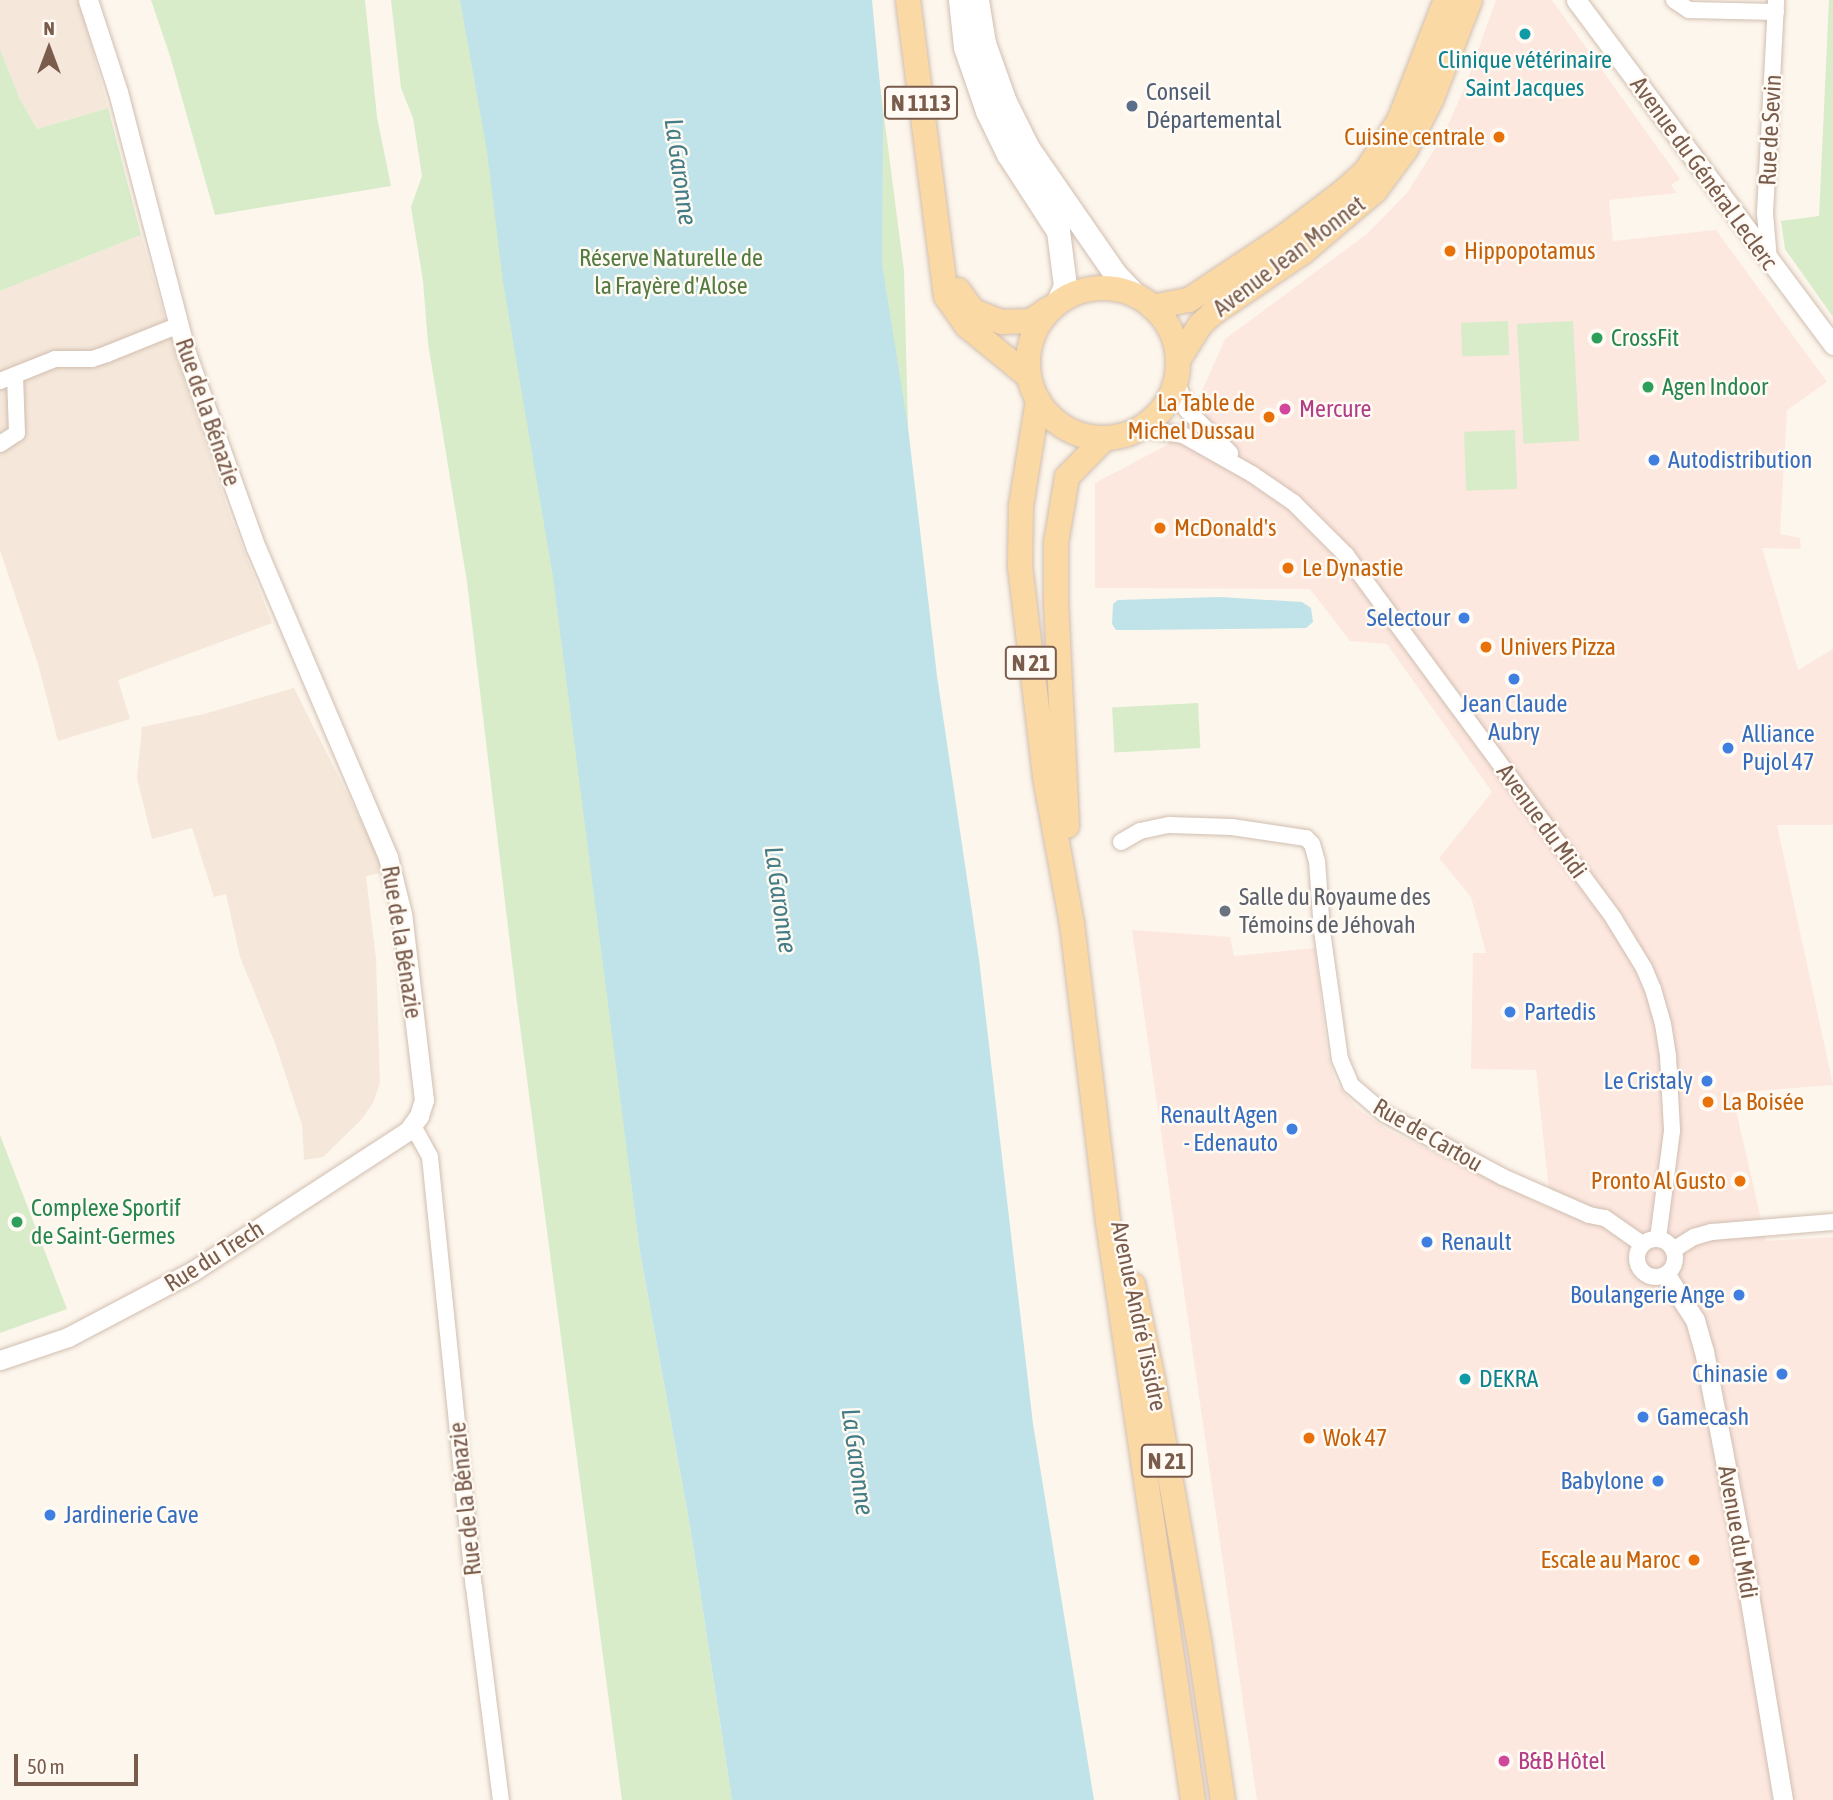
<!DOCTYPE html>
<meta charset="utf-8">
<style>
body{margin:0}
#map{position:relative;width:1833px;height:1800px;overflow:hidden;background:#fdf6ec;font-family:"Asap Condensed",sans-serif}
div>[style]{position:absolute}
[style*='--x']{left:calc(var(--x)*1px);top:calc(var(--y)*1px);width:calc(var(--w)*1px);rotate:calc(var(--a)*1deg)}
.residential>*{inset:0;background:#f5e8da}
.commercial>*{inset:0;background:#fde8e0}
.green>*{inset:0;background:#d8ecc9;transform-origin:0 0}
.water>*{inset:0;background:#bfe3e8}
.roads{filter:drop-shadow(0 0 2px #d1beb0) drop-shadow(0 0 2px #d1beb0)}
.minor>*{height:16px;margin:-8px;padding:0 8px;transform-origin:8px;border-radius:8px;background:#fff}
.minor>.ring{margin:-8px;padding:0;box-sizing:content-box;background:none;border:16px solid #fff;border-radius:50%}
.tertiary>*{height:19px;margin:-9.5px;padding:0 9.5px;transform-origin:9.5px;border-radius:9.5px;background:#fff}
.secondary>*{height:23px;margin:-11.5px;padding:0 11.5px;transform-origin:11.5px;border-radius:11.5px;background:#fff}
.primary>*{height:24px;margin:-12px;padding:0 12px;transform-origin:12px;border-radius:12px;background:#fbd9a5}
.primary>.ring{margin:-12px;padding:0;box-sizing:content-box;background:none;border:24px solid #fbd9a5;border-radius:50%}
.dots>*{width:19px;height:19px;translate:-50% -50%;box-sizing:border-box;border:4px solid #fffaf3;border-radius:50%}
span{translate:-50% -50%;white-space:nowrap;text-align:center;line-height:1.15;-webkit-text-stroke:5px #fffaf3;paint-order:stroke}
.shield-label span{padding:2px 5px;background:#fffaf3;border:2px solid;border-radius:5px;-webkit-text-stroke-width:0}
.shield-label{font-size:23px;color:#7a5c4d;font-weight:700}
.culture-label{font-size:24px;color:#0d838f}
.left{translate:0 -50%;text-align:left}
.service-label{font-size:24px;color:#4e5e75}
.street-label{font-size:24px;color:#7a5c4d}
.food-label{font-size:24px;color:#c56008}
.right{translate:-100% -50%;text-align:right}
.park-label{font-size:24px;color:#537a41}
.leisure-label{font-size:24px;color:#27864d}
.hotel-label{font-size:24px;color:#b23c85}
.shop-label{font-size:24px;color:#366cbe}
.worship-label{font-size:24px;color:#5b616d}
.water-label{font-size:26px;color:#437c86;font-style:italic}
.north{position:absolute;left:14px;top:14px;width:70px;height:70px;-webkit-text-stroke:5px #fffaf3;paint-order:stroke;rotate:0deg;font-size:19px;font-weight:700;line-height:28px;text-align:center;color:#7a5c4d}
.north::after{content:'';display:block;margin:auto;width:24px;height:32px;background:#7a5c4d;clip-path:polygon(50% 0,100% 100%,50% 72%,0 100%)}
.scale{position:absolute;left:14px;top:1754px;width:124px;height:32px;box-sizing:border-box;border:4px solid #7a5c4d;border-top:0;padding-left:9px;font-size:21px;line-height:24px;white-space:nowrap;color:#7a5c4d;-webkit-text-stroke:5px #fffaf3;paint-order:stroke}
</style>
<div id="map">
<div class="residential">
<div style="clip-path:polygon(0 0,79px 0,108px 108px,37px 129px,20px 99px,0 49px)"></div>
<div style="clip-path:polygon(141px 235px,176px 357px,230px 515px,272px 623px,118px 680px,130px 719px,58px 741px,38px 664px,0 550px,0 291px)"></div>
<div style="clip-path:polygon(294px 688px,372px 843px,384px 872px,366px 876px,376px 959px,380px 1083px,373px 1103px,361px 1120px,323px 1157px,304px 1160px,302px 1125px,275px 1043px,240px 957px,226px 894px,214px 897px,192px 828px,152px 839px,137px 778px,142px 727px,204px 714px)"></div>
</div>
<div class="commercial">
<div style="clip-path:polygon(1496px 0,1552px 0,1680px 179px,1671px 185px,1677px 193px,1609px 200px,1613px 241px,1716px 230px,1827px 382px,1787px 410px,1780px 534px,1800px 538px,1801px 549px,1762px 548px,1798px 670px,1833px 649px,1833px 825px,1777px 825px,1833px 1085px,1732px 1093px,1766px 1241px,1833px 1237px,1833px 1800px,1257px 1800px,1132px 930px,1230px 937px,1234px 956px,1315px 948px,1327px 1051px,1336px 1083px,1357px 1108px,1388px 1130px,1551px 1209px,1536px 1070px,1471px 1069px,1473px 953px,1486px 953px,1471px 897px,1439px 858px,1492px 792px,1387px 644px,1350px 641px,1310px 589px,1095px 588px,1095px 483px,1167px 445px,1198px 400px,1225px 339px,1367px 234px,1407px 193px,1443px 136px,1465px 87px)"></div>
</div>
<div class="green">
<div style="clip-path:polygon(151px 0,365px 0,377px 117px,391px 186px,215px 215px,170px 56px)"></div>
<div style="clip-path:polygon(391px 0,869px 0,904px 271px,908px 427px,630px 1172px,640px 1252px,690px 1526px,732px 1800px,622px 1800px,518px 1011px,467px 582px,428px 343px,423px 281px,411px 207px,422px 176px,413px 118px,401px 88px)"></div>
<div style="clip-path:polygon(1829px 0,1833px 0,1833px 317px,1785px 249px,1781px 221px,1819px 216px)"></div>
<div style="clip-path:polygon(0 49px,20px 99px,37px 129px,108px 108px,141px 235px,0 291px)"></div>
<div style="left:1508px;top:321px;width:34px;height:47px;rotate:88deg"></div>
<div style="left:1573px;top:321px;width:120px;height:56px;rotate:87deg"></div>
<div style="left:1515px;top:430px;width:59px;height:51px;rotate:88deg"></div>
<div style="left:1198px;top:703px;width:45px;height:86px;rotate:87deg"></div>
<div style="clip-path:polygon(0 1135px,67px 1309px,0 1333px)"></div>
</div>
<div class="water">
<div style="clip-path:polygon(460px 0,872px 0,883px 117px,882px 264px,908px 427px,937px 676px,979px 959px,1033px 1424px,1094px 1800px,732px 1800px,690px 1526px,640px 1252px,553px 577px,503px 282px,487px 151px)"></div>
<div style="clip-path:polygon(1219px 597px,1302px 602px,1311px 608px,1313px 622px,1306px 628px,1136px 630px,1116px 630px,1112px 624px,1113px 604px,1118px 600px)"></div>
</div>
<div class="roads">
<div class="minor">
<div style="--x:1674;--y:0;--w:18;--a:34"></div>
<div style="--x:1689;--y:10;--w:87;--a:1.3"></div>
<div style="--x:1769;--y:260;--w:47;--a:-94.9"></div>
<div style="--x:1765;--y:213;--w:213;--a:-87"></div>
<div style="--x:1175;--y:376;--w:36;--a:71"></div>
<div style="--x:1187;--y:410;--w:61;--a:45"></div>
<div style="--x:0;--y:381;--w:59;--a:-21.8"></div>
<div style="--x:55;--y:359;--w:37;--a:0"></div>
<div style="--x:92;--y:359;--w:16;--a:-18"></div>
<div style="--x:107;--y:354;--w:78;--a:-21.9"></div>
<div style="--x:1142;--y:429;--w:41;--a:8.3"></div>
<div style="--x:1183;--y:435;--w:79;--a:29.5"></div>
<div style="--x:1252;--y:474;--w:51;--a:34.6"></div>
<div style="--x:1294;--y:503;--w:74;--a:45"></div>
<div style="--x:1346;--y:555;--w:452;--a:53.6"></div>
<div style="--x:1614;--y:919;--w:57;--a:58.5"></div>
<div style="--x:1644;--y:968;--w:23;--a:67"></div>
<div style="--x:1653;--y:989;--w:36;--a:74"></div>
<div style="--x:1663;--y:1024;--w:32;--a:81"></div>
<div style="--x:1668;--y:1056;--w:75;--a:86.9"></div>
<div style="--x:1672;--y:1131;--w:109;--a:97.4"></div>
<div style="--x:0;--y:444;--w:20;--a:-33"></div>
<div style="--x:17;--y:433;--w:58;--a:-92"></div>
<div style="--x:1121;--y:842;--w:22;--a:-30"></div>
<div style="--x:1140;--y:831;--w:30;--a:-12"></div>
<div style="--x:1169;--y:825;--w:63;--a:1.8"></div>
<div style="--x:1232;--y:827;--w:75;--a:8.5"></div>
<div style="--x:1306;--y:838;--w:8;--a:45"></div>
<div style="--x:1312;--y:844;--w:18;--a:74"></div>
<div style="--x:1317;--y:861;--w:70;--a:85.9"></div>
<div style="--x:1322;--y:931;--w:129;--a:82"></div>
<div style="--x:1340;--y:1059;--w:28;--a:67"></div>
<div style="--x:1351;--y:1085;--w:45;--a:40.5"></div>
<div style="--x:1385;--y:1114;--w:134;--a:28.1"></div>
<div style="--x:1503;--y:1177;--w:94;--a:23.8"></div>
<div style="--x:1589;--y:1215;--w:16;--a:11"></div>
<div style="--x:1605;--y:1218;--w:45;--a:35.1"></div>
<div style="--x:413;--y:1126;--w:35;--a:61"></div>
<div style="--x:430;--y:1157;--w:432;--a:84.2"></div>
<div style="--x:474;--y:1587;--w:215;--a:82.8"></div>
<div class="ring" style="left:1637px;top:1239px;width:22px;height:22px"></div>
<div style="--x:1673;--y:1250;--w:25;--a:-32"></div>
<div style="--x:1694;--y:1237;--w:19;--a:-16"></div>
<div style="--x:1712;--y:1232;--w:121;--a:-4.7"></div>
</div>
<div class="tertiary">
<div style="--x:1576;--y:0;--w:430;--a:53.3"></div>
<div style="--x:1666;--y:1275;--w:54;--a:57.2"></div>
<div style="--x:1695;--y:1320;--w:32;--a:74"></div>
<div style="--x:1704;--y:1351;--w:192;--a:79.2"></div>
<div style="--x:1740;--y:1540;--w:264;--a:80.6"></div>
<div style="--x:0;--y:1360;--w:72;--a:-18.7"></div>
<div style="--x:68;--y:1337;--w:141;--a:-27.8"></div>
<div style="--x:193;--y:1271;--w:257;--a:-33.1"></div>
<div style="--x:408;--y:1131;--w:19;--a:-54"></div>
<div style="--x:419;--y:1116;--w:17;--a:-73"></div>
<div style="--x:424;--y:1100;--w:187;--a:-96.7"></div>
<div style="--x:402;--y:914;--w:59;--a:-103.8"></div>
<div style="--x:388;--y:857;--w:336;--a:-113.1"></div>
<div style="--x:256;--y:548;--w:207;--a:-109.7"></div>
<div style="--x:186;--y:353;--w:270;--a:-104.6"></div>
<div style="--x:118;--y:92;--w:97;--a:-108.1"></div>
</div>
<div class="secondary">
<div style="--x:960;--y:0;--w:47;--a:83.9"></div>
<div style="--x:965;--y:47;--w:68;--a:71"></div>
<div style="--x:987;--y:111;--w:48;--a:64"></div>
<div style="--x:1008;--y:154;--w:92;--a:57"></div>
<div style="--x:1058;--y:231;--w:55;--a:82.7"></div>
<div style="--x:1065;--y:286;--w:17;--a:115"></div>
<div style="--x:977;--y:0;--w:44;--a:80.8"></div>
<div style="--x:984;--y:43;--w:63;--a:70.4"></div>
<div style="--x:1005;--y:102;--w:51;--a:63.4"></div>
<div style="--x:1028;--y:148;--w:155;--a:55.3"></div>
<div style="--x:1116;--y:275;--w:28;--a:46"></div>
</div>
<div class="primary">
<div style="--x:908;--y:0;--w:298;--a:82.7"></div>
<div style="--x:946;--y:296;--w:37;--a:55"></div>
<div style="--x:967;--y:326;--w:79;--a:39.3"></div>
<div class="ring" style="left:1028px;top:288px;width:126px;height:126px"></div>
<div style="--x:958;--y:290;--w:26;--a:54"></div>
<div style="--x:973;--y:311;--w:31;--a:21"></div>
<div style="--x:1002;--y:322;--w:29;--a:-2"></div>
<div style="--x:1031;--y:321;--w:21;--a:-35"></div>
<div style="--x:1152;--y:307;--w:38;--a:-11"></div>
<div style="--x:1189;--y:300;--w:115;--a:-33.7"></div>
<div style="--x:1285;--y:236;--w:73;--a:-37.2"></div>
<div style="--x:1343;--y:192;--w:31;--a:-42"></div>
<div style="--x:1366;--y:171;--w:60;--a:-56.6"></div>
<div style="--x:1399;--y:121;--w:130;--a:-68.8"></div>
<div style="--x:1178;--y:360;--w:41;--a:-57.8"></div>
<div style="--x:1200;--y:325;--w:18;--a:-43"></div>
<div style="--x:1213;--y:313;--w:109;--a:-34.1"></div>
<div style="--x:1303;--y:252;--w:94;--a:-40.3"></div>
<div style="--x:1375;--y:191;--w:52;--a:-53.6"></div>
<div style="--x:1406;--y:149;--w:57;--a:-63"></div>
<div style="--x:1432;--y:98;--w:105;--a:-68.8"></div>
<div style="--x:1038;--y:400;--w:107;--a:99.1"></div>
<div style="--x:1021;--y:506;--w:60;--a:91"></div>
<div style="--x:1020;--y:566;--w:212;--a:83.2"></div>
<div style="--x:1045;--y:777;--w:149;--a:79.6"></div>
<div style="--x:1072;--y:924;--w:300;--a:83.1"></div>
<div style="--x:1108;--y:1222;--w:584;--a:81.63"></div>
<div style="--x:1067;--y:826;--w:222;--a:-92.8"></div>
<div style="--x:1056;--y:604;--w:61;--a:-90"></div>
<div style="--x:1056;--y:543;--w:67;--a:-80.5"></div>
<div style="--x:1067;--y:477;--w:54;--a:-45.7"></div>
<div style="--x:1133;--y:1285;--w:97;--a:78.1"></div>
<div style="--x:1153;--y:1380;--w:271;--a:80"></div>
<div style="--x:1200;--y:1647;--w:155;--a:81.5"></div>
</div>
</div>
<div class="dots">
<div style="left:1525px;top:34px;background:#0f9aa8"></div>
<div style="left:1132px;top:106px;background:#5c6f8a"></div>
<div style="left:1499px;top:137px;background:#e8710a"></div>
<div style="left:1450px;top:251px;background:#e8710a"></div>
<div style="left:1597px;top:338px;background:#2e9e5b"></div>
<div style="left:1648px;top:387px;background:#2e9e5b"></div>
<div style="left:1285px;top:409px;background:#d1479c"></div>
<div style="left:1269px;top:417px;background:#e8710a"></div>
<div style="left:1654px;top:460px;background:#3f7fe0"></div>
<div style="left:1160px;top:528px;background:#e8710a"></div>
<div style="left:1288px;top:568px;background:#e8710a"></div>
<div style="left:1464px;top:618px;background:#3f7fe0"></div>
<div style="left:1486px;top:647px;background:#e8710a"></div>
<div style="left:1514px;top:679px;background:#3f7fe0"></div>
<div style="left:1728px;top:748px;background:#3f7fe0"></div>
<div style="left:1225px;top:911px;background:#6b7280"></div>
<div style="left:1510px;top:1012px;background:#3f7fe0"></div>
<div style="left:1707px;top:1081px;background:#3f7fe0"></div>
<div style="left:1708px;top:1102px;background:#e8710a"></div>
<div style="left:1292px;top:1129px;background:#3f7fe0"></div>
<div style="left:1740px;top:1181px;background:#e8710a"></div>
<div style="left:17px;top:1222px;background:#2e9e5b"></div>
<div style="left:1427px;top:1242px;background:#3f7fe0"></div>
<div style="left:1739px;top:1295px;background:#3f7fe0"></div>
<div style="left:1782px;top:1374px;background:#3f7fe0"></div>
<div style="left:1465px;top:1379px;background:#0f9aa8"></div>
<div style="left:1643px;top:1417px;background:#3f7fe0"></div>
<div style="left:1309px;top:1438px;background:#e8710a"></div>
<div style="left:1658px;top:1481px;background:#3f7fe0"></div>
<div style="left:50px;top:1515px;background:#3f7fe0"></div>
<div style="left:1694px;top:1560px;background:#e8710a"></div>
<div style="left:1504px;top:1761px;background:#d1479c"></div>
</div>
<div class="shield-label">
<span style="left:921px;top:103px">N 1113</span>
<span style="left:1031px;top:663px">N 21</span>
<span style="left:1167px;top:1461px">N 21</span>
</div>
<div class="culture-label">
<span style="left:1525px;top:74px">Clinique vétérinaire<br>Saint Jacques</span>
<span class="left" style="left:1479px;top:1379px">DEKRA</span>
</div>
<div class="service-label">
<span class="left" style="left:1146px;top:106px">Conseil<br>Départemental</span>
</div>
<div class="street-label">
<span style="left:1770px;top:130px;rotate:-87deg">Rue de Sevin</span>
<span style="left:1704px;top:173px;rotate:54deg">Avenue du Général Leclerc</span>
<span style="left:1289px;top:256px;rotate:-37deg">Avenue Jean Monnet</span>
<span style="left:208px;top:412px;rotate:71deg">Rue de la Bénazie</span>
<span style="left:1542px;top:821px;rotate:54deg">Avenue du Midi</span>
<span style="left:402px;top:942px;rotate:81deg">Rue de la Bénazie</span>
<span style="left:1428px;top:1135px;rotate:30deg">Rue de Cartou</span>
<span style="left:214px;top:1256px;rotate:-32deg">Rue du Trech</span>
<span style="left:1139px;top:1316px;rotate:78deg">Avenue André Tissidre</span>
<span style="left:465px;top:1499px;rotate:-96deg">Rue de la Bénazie</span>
<span style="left:1738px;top:1532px;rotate:80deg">Avenue du Midi</span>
</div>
<div class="food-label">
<span class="right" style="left:1485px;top:137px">Cuisine centrale</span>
<span class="left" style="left:1464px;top:251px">Hippopotamus</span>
<span class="right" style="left:1255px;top:417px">La Table de<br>Michel Dussau</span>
<span class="left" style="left:1174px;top:528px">McDonald's</span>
<span class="left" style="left:1302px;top:568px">Le Dynastie</span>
<span class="left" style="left:1500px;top:647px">Univers Pizza</span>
<span class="left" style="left:1722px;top:1102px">La Boisée</span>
<span class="right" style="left:1726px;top:1181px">Pronto Al Gusto</span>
<span class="left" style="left:1323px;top:1438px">Wok 47</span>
<span class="right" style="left:1680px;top:1560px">Escale au Maroc</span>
</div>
<div class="park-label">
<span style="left:671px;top:272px">Réserve Naturelle de<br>la Frayère d'Alose</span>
</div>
<div class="leisure-label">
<span class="left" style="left:1611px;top:338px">CrossFit</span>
<span class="left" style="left:1662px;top:387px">Agen Indoor</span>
<span class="left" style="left:31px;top:1222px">Complexe Sportif<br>de Saint-Germes</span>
</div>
<div class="hotel-label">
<span class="left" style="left:1299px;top:409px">Mercure</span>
<span class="left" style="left:1518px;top:1761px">B&amp;B Hôtel</span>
</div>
<div class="shop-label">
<span class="left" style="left:1668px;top:460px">Autodistribution</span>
<span class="right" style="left:1450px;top:618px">Selectour</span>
<span style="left:1514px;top:718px">Jean Claude<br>Aubry</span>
<span class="left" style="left:1742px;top:748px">Alliance<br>Pujol 47</span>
<span class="left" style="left:1524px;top:1012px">Partedis</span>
<span class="right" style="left:1693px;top:1081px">Le Cristaly</span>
<span class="right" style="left:1278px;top:1129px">Renault Agen<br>- Edenauto</span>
<span class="left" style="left:1441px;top:1242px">Renault</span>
<span class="right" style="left:1725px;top:1295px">Boulangerie Ange</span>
<span class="right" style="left:1768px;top:1374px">Chinasie</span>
<span class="left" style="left:1657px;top:1417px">Gamecash</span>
<span class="right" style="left:1644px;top:1481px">Babylone</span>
<span class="left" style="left:64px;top:1515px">Jardinerie Cave</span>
</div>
<div class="worship-label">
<span class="left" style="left:1239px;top:911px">Salle du Royaume des<br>Témoins de Jéhovah</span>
</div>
<div class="water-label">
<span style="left:680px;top:172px;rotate:82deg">La Garonne</span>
<span style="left:780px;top:900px;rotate:82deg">La Garonne</span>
<span style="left:857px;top:1462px;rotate:82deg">La Garonne</span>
</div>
<div class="north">N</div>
<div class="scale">50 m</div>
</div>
